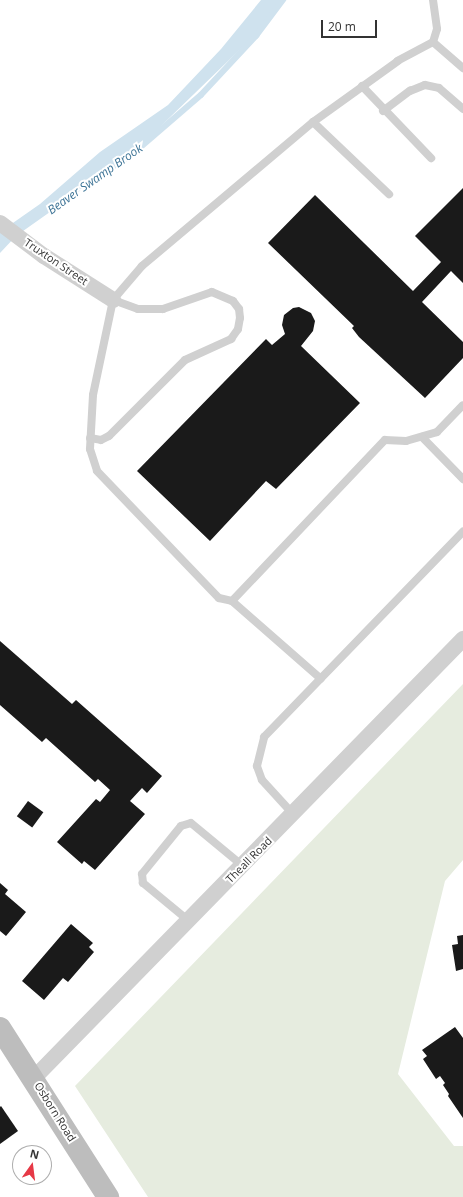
<!DOCTYPE html>
<style>
body{margin:0}
#map{position:relative;width:463px;height:1197px;overflow:hidden;background:#fff;font-family:"Open Sans",sans-serif}
div>[style]{position:absolute}
[style*='--x']{left:calc(var(--x)*1px);top:calc(var(--y)*1px);width:calc(var(--w)*1px);rotate:calc(var(--a)*1deg)}
.green>*{inset:0;background:#e6ecdf}
.water>*{inset:0;background:#cfe2ee}
.stream>*{height:5.5px;margin:-2.75px;padding:0 2.75px;transform-origin:2.75px;border-radius:2.75px;background:#cfe2ee}
.building>*{inset:0;background:#1a1a1a;transform-origin:0 0}
.lane>*{height:8px;margin:-4px;padding:0 4px;transform-origin:4px;border-radius:4px;background:#d0d0d0}
.street>*{height:16px;margin:-8px;padding:0 8px;transform-origin:8px;border-radius:8px;background:#d0d0d0}
.secondary>*{height:22px;margin:-11px;padding:0 11px;transform-origin:11px;border-radius:11px;background:#bdbdbd}
span{translate:-50% -50%;white-space:nowrap;text-align:center;line-height:1.15;-webkit-text-stroke:4px #fff;paint-order:stroke}
.street-label{font-size:11px;color:#333}
.water-label{font-size:12px;color:#3f7597;font-style:italic}
.north{position:absolute;left:12px;top:1145px;width:40px;height:40px;box-sizing:border-box;background:#fff;border:1px solid #adadad;border-radius:50%;rotate:14deg;font-size:11px;font-weight:700;line-height:16px;text-align:center;color:#333}
.north::after{content:'';display:block;margin:auto;width:14px;height:18px;background:#e63946;clip-path:polygon(50% 0,100% 100%,50% 72%,0 100%)}
.scale{position:absolute;left:321px;top:20px;width:56px;height:18px;box-sizing:border-box;border:2px solid #333;border-top:0;padding-left:5px;font-size:12px;line-height:14px;white-space:nowrap;color:#333;-webkit-text-stroke:3px #fff;paint-order:stroke}
</style>
<div id="map">
<div class="green">
<div style="clip-path:polygon(463px 684px,463px 860px,445px 881px,398px 1074px,454px 1146px,463px 1146px,463px 1197px,148px 1197px,75px 1086px)"></div>
</div>
<div class="water">
<div style="clip-path:polygon(261px 0,281px 0,259px 31px,132px 154px,16px 236px,0 253px,0 232px,40px 204px,100px 152px,168px 105px,221px 49px)"></div>
</div>
<div class="stream">
<div style="--x:114;--y:166;--w:16;--a:-30"></div>
<div style="--x:128;--y:158;--w:96;--a:-40.8"></div>
<div style="--x:201;--y:95;--w:81;--a:-47"></div>
<div style="--x:256;--y:36;--w:45;--a:-53.1"></div>
</div>
<div class="building">
<div style="clip-path:polygon(463px 188px,463px 283px,451px 271px,422px 302px,463px 342px,463px 358px,425px 398px,359px 337px,352px 328px,354px 326px,268px 243px,315px 195px,413px 291px,441px 262px,415px 236px)"></div>
<div style="clip-path:polygon(299px 307px,311px 313px,315px 321px,313px 331px,301px 346px,360px 403px,276px 489px,266px 481px,210px 541px,137px 471px,266px 339px,272px 345px,285px 334px,282px 325px,284px 315px,293px 308px)"></div>
<div style="clip-path:polygon(0 641px,72px 704px,76px 700px,162px 776px,147px 793px,142px 788px,130px 801px,145px 814px,95px 870px,84px 861px,82px 864px,57px 842px,96px 799px,100px 802px,110px 790px,98px 779px,95px 782px,46px 738px,42px 742px,0 705px)"></div>
<div style="left:28px;top:801px;width:19px;height:19px;rotate:36deg"></div>
<div style="clip-path:polygon(0 883px,8px 890px,5px 894px,26px 912px,6px 936px,0 931px)"></div>
<div style="clip-path:polygon(71px 924px,93px 943px,89px 947px,94px 952px,68px 982px,63px 978px,44px 1000px,22px 981px)"></div>
<div style="clip-path:polygon(463px 935px,463px 969px,456px 971px,452px 945px,458px 944px,457px 936px)"></div>
<div style="clip-path:polygon(455px 1027px,463px 1038px,463px 1118px,448px 1096px,449px 1094px,443px 1085px,445px 1083px,440px 1076px,436px 1079px,423px 1059px,427px 1056px,422px 1050px)"></div>
<div style="clip-path:polygon(1px 1106px,18px 1131px,0 1144px,0 1107px)"></div>
</div>
<div class="lane">
<div style="--x:433;--y:0;--w:29;--a:82"></div>
<div style="--x:437;--y:29;--w:14;--a:107"></div>
<div style="--x:433;--y:42;--w:40;--a:152"></div>
<div style="--x:398;--y:61;--w:105;--a:144.3"></div>
<div style="--x:313;--y:122;--w:224;--a:139.9"></div>
<div style="--x:142;--y:266;--w:45;--a:130.5"></div>
<div style="--x:113;--y:300;--w:97;--a:101.9"></div>
<div style="--x:93;--y:395;--w:54;--a:93.2"></div>
<div style="--x:90;--y:449;--w:23;--a:72"></div>
<div style="--x:97;--y:471;--w:176;--a:46.2"></div>
<div style="--x:219;--y:598;--w:13;--a:13"></div>
<div style="--x:232;--y:601;--w:222;--a:-46.5"></div>
<div style="--x:385;--y:440;--w:21;--a:3"></div>
<div style="--x:406;--y:441;--w:32;--a:-16"></div>
<div style="--x:437;--y:432;--w:37;--a:-46"></div>
<div style="--x:433;--y:42;--w:40;--a:41"></div>
<div style="--x:362;--y:86;--w:100;--a:46.2"></div>
<div style="--x:383;--y:111;--w:34;--a:-37"></div>
<div style="--x:410;--y:91;--w:16;--a:-22"></div>
<div style="--x:425;--y:85;--w:14;--a:12"></div>
<div style="--x:439;--y:88;--w:32;--a:41"></div>
<div style="--x:313;--y:122;--w:105;--a:43.5"></div>
<div style="--x:422;--y:437;--w:59;--a:45.7"></div>
<div style="--x:90;--y:438;--w:11;--a:10"></div>
<div style="--x:101;--y:440;--w:9;--a:-27"></div>
<div style="--x:109;--y:436;--w:107;--a:-45"></div>
<div style="--x:185;--y:360;--w:51;--a:-24.5"></div>
<div style="--x:231;--y:339;--w:12;--a:-55"></div>
<div style="--x:238;--y:329;--w:11;--a:-80"></div>
<div style="--x:240;--y:318;--w:9;--a:-96"></div>
<div style="--x:239;--y:309;--w:10;--a:-127"></div>
<div style="--x:233;--y:301;--w:23;--a:-157"></div>
<div style="--x:212;--y:292;--w:52;--a:160.9"></div>
<div style="--x:163;--y:309;--w:25;--a:180"></div>
<div style="--x:138;--y:309;--w:27;--a:-160"></div>
<div style="--x:232;--y:601;--w:118;--a:41.2"></div>
<div style="--x:293;--y:814;--w:46;--a:-132.4"></div>
<div style="--x:262;--y:780;--w:15;--a:-110"></div>
<div style="--x:257;--y:766;--w:30;--a:-76"></div>
<div style="--x:264;--y:737;--w:286;--a:-45.9"></div>
<div style="--x:189;--y:921;--w:60;--a:-140.4"></div>
<div style="--x:143;--y:883;--w:9;--a:-96"></div>
<div style="--x:142;--y:874;--w:62;--a:-50.9"></div>
<div style="--x:181;--y:826;--w:10;--a:-17"></div>
<div style="--x:191;--y:823;--w:67;--a:39.6"></div>
</div>
<div class="street">
<div style="--x:0;--y:223;--w:55;--a:36.9"></div>
<div style="--x:44;--y:256;--w:82;--a:32.5"></div>
<div style="--x:34;--y:1078;--w:614;--a:-45.66"></div>
</div>
<div class="secondary">
<div style="--x:0;--y:1028;--w:201;--a:57.4"></div>
</div>
<div class="street-label">
<span style="left:56px;top:262px;rotate:34deg">Truxton Street</span>
<span style="left:249px;top:860px;rotate:-45deg">Theall Road</span>
<span style="left:55px;top:1112px;rotate:58deg">Osborn Road</span>
</div>
<div class="water-label">
<span style="left:95px;top:179px;rotate:-35deg">Beaver Swamp Brook</span>
</div>
<div class="north">N</div>
<div class="scale">20 m</div>
</div>
